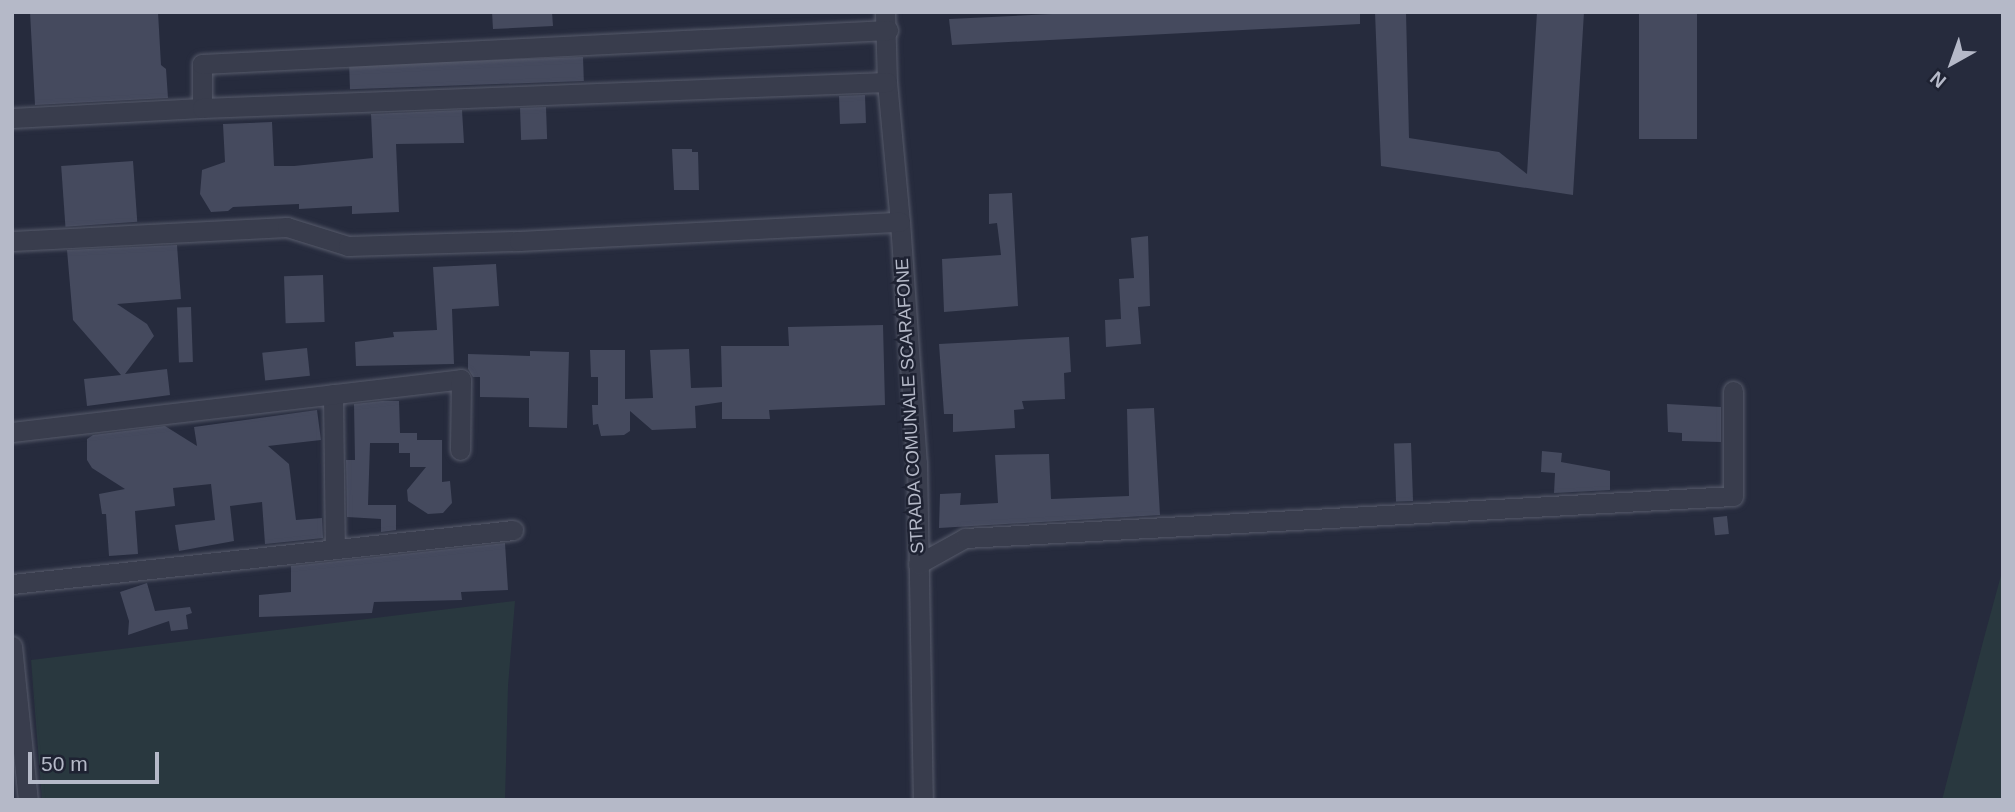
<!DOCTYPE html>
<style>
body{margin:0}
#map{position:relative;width:2015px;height:812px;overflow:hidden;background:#262b3d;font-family:Helvetica,sans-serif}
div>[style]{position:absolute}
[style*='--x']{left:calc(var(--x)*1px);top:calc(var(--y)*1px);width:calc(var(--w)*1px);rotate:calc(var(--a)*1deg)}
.green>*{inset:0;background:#29383f}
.building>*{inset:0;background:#454a5e;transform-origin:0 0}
.roads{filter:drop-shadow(0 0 2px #575b6b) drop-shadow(0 0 2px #575b6b)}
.minor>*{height:19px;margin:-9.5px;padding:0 9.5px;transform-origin:9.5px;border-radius:9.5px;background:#393d4d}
span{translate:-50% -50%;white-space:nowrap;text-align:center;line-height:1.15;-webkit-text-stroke:5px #1e2232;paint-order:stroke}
.street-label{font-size:18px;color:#b5b9c8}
.frame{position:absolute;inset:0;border:14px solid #b5b9c8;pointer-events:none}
.north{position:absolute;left:1917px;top:28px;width:70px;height:70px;-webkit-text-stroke:5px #1e2232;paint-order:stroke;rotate:220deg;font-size:19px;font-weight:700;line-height:28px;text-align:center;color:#b5b9c8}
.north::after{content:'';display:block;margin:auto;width:24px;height:32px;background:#b5b9c8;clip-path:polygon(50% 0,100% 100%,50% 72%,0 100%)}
.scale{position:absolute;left:28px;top:752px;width:131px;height:32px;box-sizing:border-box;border:4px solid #b5b9c8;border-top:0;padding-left:9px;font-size:21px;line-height:24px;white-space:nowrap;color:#b5b9c8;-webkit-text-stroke:5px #1e2232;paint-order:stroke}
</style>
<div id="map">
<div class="green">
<div style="clip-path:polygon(2003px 568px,2003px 800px,1942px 800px,1984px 638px)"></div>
<div style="clip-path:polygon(515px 601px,508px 686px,505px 800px,42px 800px,31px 660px)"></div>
</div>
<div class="building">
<div style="clip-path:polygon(30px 12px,158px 12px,161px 65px,166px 69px,168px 98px,35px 105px)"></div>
<div style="clip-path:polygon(492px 12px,552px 12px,553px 26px,493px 29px)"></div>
<div style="clip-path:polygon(1093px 12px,1360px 12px,1360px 24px,952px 45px,949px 19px)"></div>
<div style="clip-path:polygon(1375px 12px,1406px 12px,1409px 138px,1499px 152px,1527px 174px,1537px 12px,1584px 12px,1573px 195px,1381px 166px)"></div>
<div style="left:1639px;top:12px;width:58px;height:127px"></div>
<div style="left:583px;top:57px;width:24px;height:234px;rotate:88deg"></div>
<div style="left:865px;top:95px;width:28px;height:26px;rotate:88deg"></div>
<div style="left:546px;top:107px;width:32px;height:26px;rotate:88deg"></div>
<div style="clip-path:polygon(462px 110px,464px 143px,396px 144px,399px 212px,352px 214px,352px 206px,299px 209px,299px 204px,233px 207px,228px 211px,211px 212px,200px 194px,202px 170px,225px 162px,223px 124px,272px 122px,274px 166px,294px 166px,373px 158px,371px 114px)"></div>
<div style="clip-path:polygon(672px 149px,692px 149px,692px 152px,698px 152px,699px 190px,674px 190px)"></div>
<div style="left:133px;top:161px;width:61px;height:72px;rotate:86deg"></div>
<div style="clip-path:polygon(1012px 193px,1018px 306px,944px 312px,942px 259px,1001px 255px,997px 223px,989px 224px,989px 194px)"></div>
<div style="clip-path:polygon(1148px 236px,1150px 306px,1138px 307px,1141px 344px,1106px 347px,1105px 320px,1121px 319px,1119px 279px,1134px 278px,1131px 238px)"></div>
<div style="clip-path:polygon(177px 245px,181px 299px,117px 304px,147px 324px,154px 336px,125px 374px,167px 369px,170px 395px,87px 406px,84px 379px,121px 375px,73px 320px,67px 250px)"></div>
<div style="clip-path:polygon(496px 264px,499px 306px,452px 309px,454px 364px,356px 366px,355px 342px,394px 337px,393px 332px,437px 330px,433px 267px)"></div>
<div style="left:323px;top:275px;width:47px;height:39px;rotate:88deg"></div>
<div style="left:191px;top:307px;width:55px;height:14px;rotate:88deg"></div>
<div style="clip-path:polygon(883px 325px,885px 405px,769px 410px,770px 419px,722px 419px,722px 402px,695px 406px,696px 428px,652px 430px,630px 411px,630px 431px,624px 435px,601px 436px,598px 424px,593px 425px,592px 405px,598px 405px,598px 377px,591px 377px,590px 350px,625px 350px,625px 399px,653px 398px,650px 350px,689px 349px,691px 388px,722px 387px,721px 346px,789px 346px,788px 327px)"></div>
<div style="clip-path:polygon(1069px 337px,1071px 372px,1064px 373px,1065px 399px,1022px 401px,1024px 409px,1014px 410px,1015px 428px,953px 432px,953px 414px,944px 414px,939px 344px)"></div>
<div style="left:307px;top:348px;width:28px;height:45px;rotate:84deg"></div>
<div style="clip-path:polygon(530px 351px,569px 352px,567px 428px,529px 427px,529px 398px,480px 397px,480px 377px,473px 377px,468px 369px,468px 354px,530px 356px)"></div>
<div style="clip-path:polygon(382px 401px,399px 401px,400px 433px,417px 433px,417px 440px,442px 440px,442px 482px,450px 481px,452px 503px,443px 513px,428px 514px,408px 501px,407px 490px,426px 467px,410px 467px,410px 453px,399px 453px,399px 443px,370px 443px,368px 505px,396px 505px,396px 530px,381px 532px,381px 519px,347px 517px,346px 460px,355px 460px,354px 404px)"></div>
<div style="clip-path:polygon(1667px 404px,1721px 407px,1721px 442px,1682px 441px,1682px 433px,1668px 432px)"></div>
<div style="clip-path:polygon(1154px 408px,1160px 515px,939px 528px,940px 494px,961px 493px,960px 505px,998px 503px,995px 455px,1049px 454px,1051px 499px,1129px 496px,1127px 409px)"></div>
<div style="clip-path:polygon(317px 410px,321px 440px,268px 446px,289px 464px,296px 520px,322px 518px,323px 538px,265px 544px,262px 502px,230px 506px,234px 541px,179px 551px,175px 525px,215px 520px,211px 484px,173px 488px,175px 506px,135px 511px,138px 554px,109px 556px,106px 514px,102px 514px,99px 494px,125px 489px,92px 468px,87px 460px,87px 439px,93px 435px,165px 426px,197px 446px,194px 427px)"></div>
<div style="left:1411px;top:443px;width:58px;height:17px;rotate:88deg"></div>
<div style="clip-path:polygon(1542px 451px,1562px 453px,1561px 462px,1610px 471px,1610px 490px,1554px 493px,1555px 473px,1541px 472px)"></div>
<div style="left:1727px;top:516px;width:18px;height:14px;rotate:84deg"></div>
<div style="clip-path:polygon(505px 543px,508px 590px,461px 592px,462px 600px,374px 602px,372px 613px,259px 617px,259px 595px,291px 592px,291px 566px)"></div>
<div style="clip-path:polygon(147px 583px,155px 611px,190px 607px,192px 613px,186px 615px,188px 629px,171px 631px,169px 621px,128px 635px,129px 621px,120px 592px)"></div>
</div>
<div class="roads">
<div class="minor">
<div style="--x:885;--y:12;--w:70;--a:88.4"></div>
<div style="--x:887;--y:82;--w:141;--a:84.7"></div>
<div style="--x:900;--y:222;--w:242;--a:86"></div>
<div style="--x:917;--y:463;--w:337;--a:89"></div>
<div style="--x:202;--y:108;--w:44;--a:-90"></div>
<div style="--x:202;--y:64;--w:687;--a:-2.84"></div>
<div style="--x:12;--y:118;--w:190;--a:-3"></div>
<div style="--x:202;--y:108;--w:685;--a:-2.17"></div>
<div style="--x:12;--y:241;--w:275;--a:-2.9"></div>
<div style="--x:287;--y:227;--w:64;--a:17.3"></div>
<div style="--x:348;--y:246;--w:171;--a:-1.7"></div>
<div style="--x:519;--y:241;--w:381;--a:-2.9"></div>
<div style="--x:333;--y:394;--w:155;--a:89.3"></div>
<div style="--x:12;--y:432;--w:452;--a:-6.7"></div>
<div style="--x:461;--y:379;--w:71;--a:90.8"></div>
<div style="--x:918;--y:564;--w:54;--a:-29"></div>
<div style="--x:965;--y:538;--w:769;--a:-3.13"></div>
<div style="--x:1733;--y:496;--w:105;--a:-90"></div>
<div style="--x:12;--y:584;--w:504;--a:-6.15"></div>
<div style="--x:12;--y:646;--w:155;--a:84.1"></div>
</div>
</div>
<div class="street-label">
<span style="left:910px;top:406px;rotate:-93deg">STRADA COMUNALE SCARAFONE</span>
</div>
<div class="frame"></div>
<div class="north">N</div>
<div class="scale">50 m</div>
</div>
